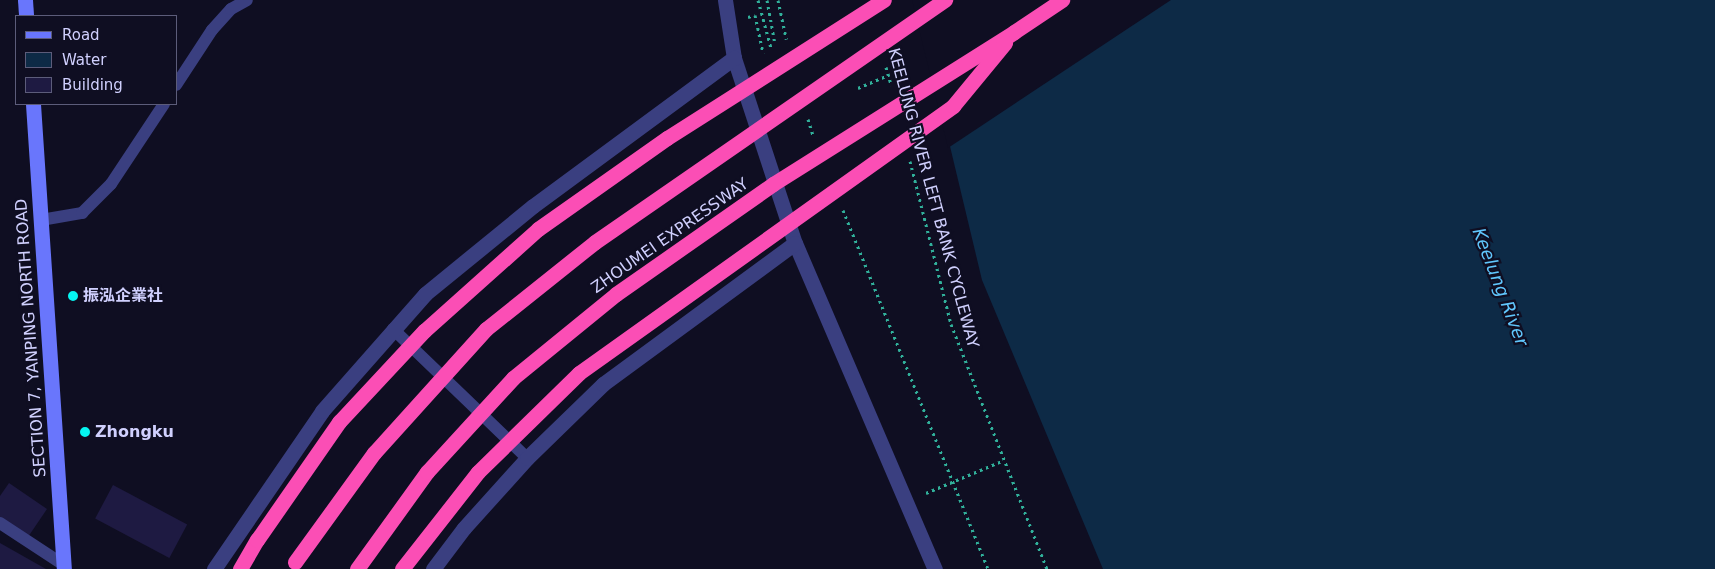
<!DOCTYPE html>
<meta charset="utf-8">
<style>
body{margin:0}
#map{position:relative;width:1715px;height:569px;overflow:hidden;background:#0f0e22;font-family:"DejaVu Sans","Noto Sans TC",sans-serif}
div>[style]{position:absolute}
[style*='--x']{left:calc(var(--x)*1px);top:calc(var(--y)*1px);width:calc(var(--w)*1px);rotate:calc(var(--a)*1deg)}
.water>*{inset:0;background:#0d2a46}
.pier>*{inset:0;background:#0f0e22}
.building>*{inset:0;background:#1e1a42;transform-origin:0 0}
.path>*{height:3px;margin-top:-1.5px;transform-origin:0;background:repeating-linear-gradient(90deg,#31b19b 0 2.5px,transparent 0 6.5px)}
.lane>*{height:12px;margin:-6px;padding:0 6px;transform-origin:6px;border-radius:6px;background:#3a3f80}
.street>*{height:15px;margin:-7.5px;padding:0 7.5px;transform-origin:7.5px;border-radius:7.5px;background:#3a3f80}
.secondary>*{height:15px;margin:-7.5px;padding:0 7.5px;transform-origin:7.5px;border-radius:7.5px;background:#6976fc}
.highway>*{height:15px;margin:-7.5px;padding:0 7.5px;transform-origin:7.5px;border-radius:7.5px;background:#fb4eb5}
.highway-bridge>*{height:15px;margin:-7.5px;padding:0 7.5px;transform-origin:7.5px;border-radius:7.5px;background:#fb4eb5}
.dots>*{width:14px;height:14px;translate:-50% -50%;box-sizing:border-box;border:2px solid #0f0e22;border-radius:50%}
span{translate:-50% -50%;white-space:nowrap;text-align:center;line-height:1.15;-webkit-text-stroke:4.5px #0f0e22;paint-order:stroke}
.street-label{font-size:16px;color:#d0d0fe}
.poi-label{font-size:16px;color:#d0d0fe;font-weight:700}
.left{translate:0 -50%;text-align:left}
.water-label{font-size:18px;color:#60c6fc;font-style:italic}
.legend{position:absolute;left:15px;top:15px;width:162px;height:90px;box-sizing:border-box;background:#0f0e22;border:1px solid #5c5c7a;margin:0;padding:6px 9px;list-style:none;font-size:15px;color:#d0d0fe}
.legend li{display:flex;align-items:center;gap:10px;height:25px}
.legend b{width:25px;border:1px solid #5c5c7a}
</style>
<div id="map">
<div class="water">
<div style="clip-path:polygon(915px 0,1715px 0,1715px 569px,1103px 569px,982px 280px)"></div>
</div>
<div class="pier">
<div style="clip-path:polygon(912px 0,1171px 0,948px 148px)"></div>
</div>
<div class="building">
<div style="clip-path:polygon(9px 483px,47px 509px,28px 537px,0 517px,0 496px)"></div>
<div style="left:113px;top:485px;width:84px;height:38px;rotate:28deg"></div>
<div style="clip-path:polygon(0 543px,46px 569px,0 569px)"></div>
</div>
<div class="path">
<div style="--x:758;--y:0;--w:50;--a:74.8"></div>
<div style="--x:767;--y:0;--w:45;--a:79.7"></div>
<div style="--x:778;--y:0;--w:40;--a:78"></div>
<div style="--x:748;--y:17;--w:7;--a:-16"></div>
<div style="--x:755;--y:15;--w:39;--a:78"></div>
<div style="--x:886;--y:67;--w:19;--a:74"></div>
<div style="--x:858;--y:88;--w:34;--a:-23"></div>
<div style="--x:808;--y:119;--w:17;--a:73"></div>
<div style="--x:910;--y:161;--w:168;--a:75.9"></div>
<div style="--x:951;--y:324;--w:263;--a:68.6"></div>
<div style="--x:843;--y:210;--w:387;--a:68"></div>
<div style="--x:926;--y:493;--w:82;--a:-22.8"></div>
</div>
<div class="lane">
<div style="--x:176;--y:85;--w:66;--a:-56.8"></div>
<div style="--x:212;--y:30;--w:28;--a:-48"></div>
<div style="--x:231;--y:9;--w:18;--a:-29"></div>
<div style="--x:41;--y:220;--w:42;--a:-9.7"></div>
<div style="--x:82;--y:213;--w:41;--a:-45"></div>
<div style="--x:111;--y:184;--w:96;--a:-56.5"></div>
<div style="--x:393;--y:329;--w:186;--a:43.9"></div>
<div style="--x:0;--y:523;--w:77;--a:33.3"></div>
</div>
<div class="street">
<div style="--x:725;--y:0;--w:59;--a:81.2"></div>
<div style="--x:734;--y:58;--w:195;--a:71.8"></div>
<div style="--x:795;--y:243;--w:355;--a:66.8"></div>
<div style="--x:214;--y:569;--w:191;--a:-55.6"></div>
<div style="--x:322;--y:411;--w:156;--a:-48.6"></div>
<div style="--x:425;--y:294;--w:139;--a:-39.2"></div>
<div style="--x:533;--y:206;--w:250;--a:-36.4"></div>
<div style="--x:433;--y:569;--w:51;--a:-52.9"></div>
<div style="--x:464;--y:528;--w:94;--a:-48"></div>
<div style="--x:527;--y:458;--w:106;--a:-44.2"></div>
<div style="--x:603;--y:384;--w:238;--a:-36.3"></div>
</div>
<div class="secondary">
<div style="--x:25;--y:0;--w:16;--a:86"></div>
<div style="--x:33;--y:104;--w:466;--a:86.2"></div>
</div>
<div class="highway">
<div style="--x:1014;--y:32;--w:58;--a:-33.7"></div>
<div style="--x:240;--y:569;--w:34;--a:-60"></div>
</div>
<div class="highway-bridge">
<div style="--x:257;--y:540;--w:144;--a:-55.2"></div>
<div style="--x:339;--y:422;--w:125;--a:-47"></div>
<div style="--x:424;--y:331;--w:153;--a:-41.8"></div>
<div style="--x:538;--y:229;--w:158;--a:-35.2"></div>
<div style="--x:667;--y:138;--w:257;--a:-32.5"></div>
<div style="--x:295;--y:562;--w:135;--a:-54.1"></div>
<div style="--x:374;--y:453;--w:167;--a:-47.9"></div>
<div style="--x:486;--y:329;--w:139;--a:-38.6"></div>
<div style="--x:595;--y:242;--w:426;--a:-34.7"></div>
<div style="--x:357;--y:569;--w:120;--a:-54.2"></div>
<div style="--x:427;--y:472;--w:127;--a:-47.5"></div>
<div style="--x:513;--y:378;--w:133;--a:-39.2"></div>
<div style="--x:616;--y:294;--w:192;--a:-35"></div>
<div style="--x:773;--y:184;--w:285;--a:-32.2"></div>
<div style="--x:402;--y:569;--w:123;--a:-51.9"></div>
<div style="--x:478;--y:472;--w:141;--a:-44.4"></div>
<div style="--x:579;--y:373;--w:460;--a:-35.5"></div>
<div style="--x:953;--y:106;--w:82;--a:-50.5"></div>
</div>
<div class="dots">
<div style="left:73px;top:296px;background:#05f5f1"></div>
<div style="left:85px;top:432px;background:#05f5f1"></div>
</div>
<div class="street-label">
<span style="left:933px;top:198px;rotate:75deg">KEELUNG RIVER LEFT BANK CYCLEWAY</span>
<span style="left:670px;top:236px;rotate:-35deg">ZHOUMEI EXPRESSWAY</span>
<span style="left:31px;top:338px;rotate:-94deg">SECTION 7, YANPING NORTH ROAD</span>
</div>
<div class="poi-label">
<span class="left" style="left:83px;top:296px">振泓企業社</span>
<span class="left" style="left:95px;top:432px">Zhongku</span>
</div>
<div class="water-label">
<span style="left:1500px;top:287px;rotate:69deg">Keelung River</span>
</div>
<ul class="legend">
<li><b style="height:6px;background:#6976fc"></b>Road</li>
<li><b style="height:14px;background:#0d2a46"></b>Water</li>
<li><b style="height:14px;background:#1e1a42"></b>Building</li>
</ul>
</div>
